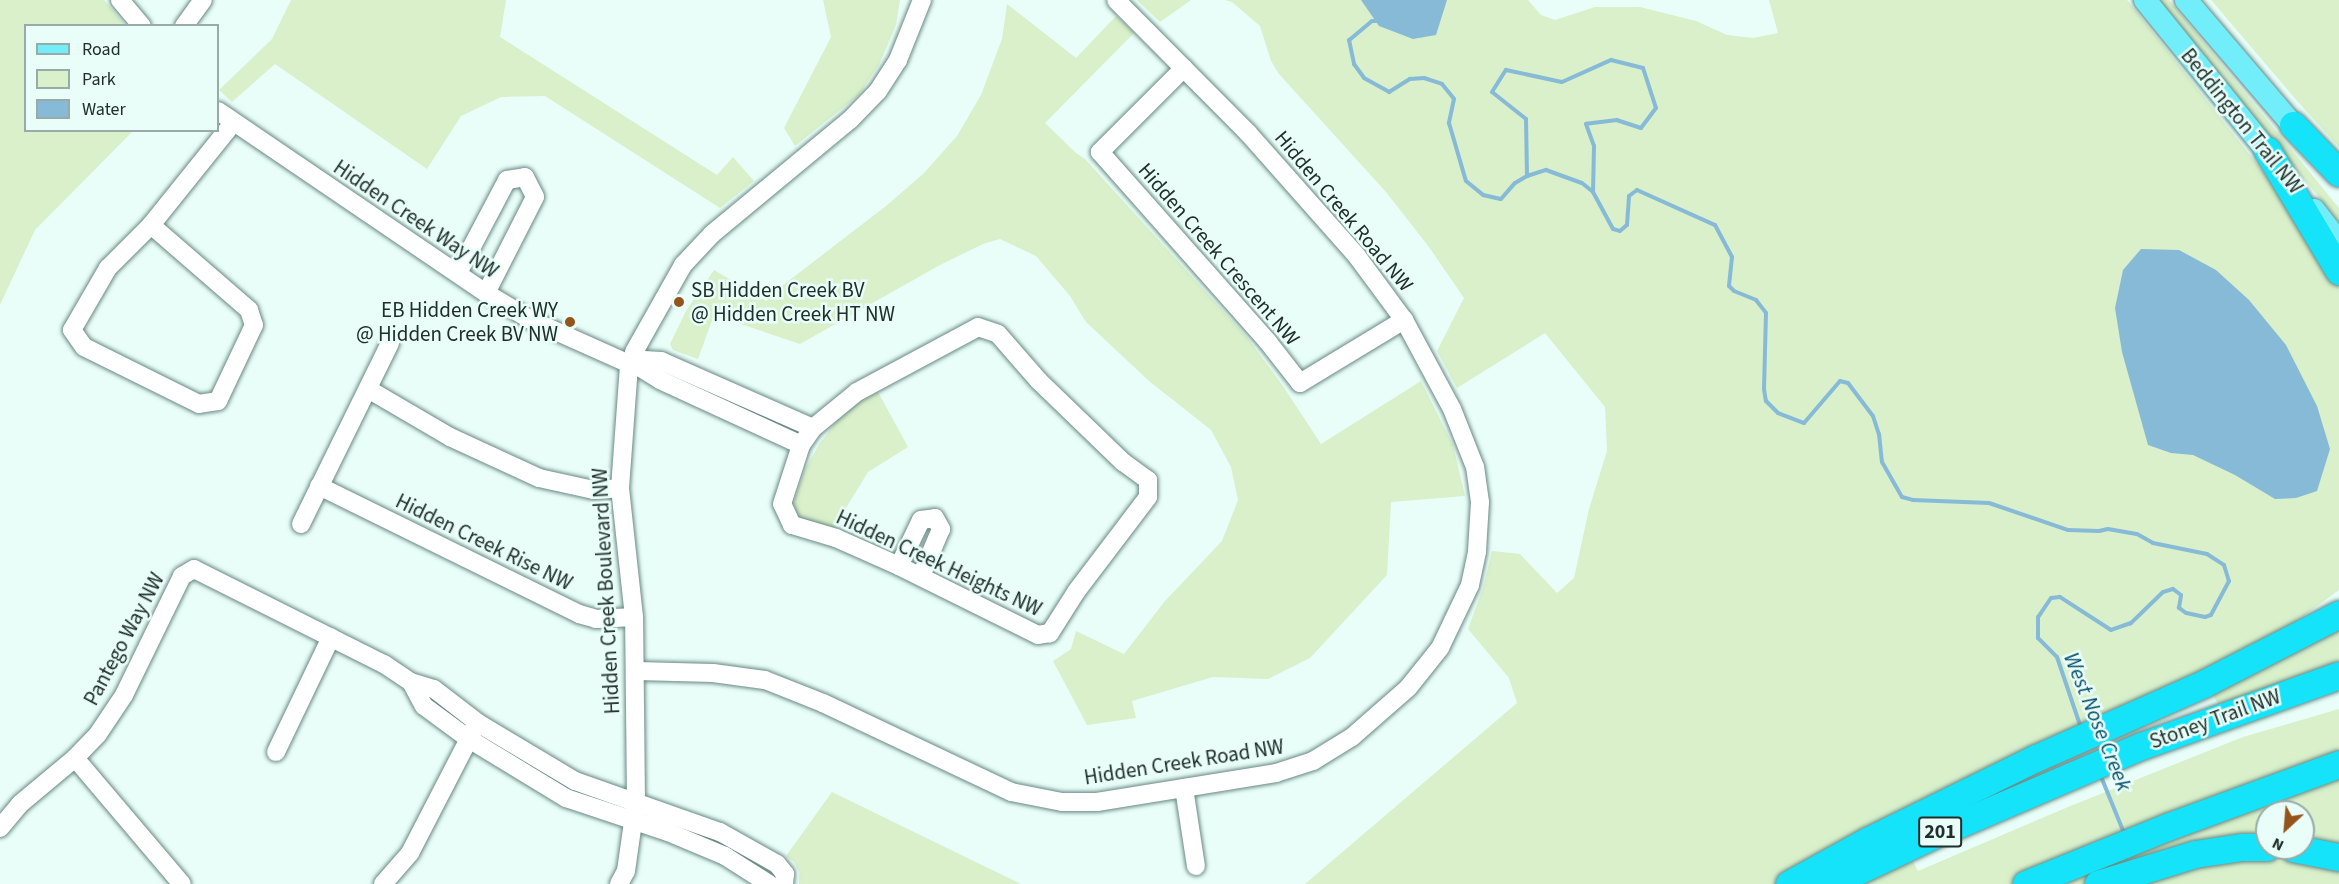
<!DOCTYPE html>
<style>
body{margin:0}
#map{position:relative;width:2339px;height:884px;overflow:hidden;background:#e9fef9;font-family:"Source Sans 3",sans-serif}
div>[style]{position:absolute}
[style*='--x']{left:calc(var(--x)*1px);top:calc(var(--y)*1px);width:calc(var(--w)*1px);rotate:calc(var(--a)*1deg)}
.green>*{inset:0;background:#d9f0ca}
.water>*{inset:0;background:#86bad7}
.stream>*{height:4px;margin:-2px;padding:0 2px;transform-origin:2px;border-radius:2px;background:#86bad7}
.roads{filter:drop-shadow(0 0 2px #698883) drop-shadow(0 0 2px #698883)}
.minor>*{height:18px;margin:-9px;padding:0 9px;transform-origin:9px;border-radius:9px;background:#fff}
.major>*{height:22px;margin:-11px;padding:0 11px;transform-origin:11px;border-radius:11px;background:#72eefb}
.highway>*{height:27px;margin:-13.5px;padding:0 13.5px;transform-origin:13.5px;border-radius:13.5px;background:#14e3f9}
.dots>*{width:16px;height:16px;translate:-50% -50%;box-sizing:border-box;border:3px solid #e9fef9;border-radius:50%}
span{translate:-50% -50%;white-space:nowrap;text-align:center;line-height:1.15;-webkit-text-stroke:5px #e9fef9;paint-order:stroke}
.shield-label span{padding:2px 4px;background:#e9fef9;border:2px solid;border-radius:4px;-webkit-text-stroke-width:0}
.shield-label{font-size:20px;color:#212e2b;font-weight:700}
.street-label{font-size:21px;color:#212e2b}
.poi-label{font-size:21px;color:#212e2b}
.left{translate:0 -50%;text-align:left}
.right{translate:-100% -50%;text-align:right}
.water-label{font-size:22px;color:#074e6b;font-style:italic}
.legend{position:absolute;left:24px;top:24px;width:195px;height:108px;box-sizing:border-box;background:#e9fef9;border:2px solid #99aba7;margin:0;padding:8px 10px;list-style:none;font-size:18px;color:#212e2b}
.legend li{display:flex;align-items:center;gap:12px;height:30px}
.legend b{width:30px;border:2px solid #99aba7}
.north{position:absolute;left:2255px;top:800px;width:60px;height:60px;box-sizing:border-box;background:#e9fef9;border:2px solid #99aba7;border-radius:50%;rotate:206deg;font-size:16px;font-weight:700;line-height:24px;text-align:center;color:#212e2b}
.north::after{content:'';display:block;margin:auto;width:21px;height:27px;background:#94551c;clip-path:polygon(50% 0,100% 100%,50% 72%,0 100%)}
</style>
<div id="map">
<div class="green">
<div style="clip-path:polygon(0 0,104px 0,125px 25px,26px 26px,26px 130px,133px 131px,35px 230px,0 305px)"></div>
<div style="clip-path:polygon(291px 0,506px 0,500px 37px,717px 175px,733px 157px,754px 181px,720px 208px,545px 96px,501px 97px,461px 116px,427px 169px,275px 64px,232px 102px,219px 90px,272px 39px)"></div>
<div style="clip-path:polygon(823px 0,900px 0,896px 25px,879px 65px,859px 95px,795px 146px,784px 128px,831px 37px)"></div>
<div style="clip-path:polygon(1137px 0,1191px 0,1160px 22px)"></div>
<div style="clip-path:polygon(evenodd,1225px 0,1528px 0,1541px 15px,1555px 20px,1595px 7px,1640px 7px,1696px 21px,1727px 35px,1753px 38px,1778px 33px,1769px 0,2127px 0,2272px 183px,2339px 283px,2339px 590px,2276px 636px,2174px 691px,2104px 713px,2056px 744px,1891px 818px,1918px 871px,2068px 807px,2243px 737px,2339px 709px,2339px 884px,1305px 884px,1517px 703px,1509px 678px,1468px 629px,1483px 588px,1492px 551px,1520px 554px,1557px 593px,1574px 578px,1589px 509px,1607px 451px,1605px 407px,1545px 333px,1457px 388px,1437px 351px,1464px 298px,1429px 247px,1386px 192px,1279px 74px,1271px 61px,1260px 26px,1232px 2px,1225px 0,2267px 812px,2303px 812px,2303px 848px,2267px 848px,2267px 812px)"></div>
<div style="clip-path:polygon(2159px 0,2169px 0,2308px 170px,2339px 208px,2339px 222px)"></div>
<div style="clip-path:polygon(2211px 0,2339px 0,2339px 147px,2298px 102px)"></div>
<div style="clip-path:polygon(1007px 4px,1076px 58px,1116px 16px,1134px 33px,1045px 123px,1076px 153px,1085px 159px,1246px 336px,1283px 386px,1321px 444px,1421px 381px,1453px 445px,1465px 496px,1391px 502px,1387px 575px,1310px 658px,1268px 679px,1213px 677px,1132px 701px,1136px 718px,1087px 725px,1053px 661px,1071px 649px,1076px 631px,1124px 654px,1165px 601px,1222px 541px,1238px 500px,1231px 467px,1211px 430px,1149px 381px,1086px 322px,1070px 296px,1036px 256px,1000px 239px,983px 244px,940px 265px,800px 344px,714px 315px,698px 359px,673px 350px,670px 344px,686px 311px,714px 270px,766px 301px,778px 289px,886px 206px,923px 174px,957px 136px,981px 95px,1002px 39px)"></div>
<div style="clip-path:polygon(878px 392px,908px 447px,868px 472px,833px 529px,799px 518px,794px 505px,795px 498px,805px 469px,820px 443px,837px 421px,857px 404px)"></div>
<div style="clip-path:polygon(2339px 622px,2339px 664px,2218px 704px,2213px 695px)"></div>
<div style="clip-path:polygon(832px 792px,912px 831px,1021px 884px,799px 884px,799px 872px,794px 862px,786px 856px)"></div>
</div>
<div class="water">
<div style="clip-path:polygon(1361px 0,1447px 0,1436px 35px,1413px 39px,1379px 26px)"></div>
<div style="clip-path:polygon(2141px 249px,2179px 250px,2216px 270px,2249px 300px,2286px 345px,2317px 406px,2330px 449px,2317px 491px,2296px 498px,2275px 499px,2235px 475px,2193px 455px,2171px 453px,2148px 445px,2122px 352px,2115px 308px,2123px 270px)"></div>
</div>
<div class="stream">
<div style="--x:1379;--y:21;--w:7;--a:180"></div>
<div style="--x:1372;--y:21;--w:30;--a:140"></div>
<div style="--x:1349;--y:40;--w:25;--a:78"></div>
<div style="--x:1354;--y:64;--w:17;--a:54"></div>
<div style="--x:1364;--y:78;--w:29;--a:29"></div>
<div style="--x:1389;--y:92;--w:25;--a:-32"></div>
<div style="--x:1410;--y:79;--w:14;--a:-4"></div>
<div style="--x:1424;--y:78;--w:19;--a:18"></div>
<div style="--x:1442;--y:84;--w:19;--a:51"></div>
<div style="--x:1454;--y:99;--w:25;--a:102"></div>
<div style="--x:1449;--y:123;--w:60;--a:73.7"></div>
<div style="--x:1466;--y:181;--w:22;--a:39"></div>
<div style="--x:1483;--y:195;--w:18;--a:13"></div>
<div style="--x:1501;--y:199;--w:21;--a:-49"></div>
<div style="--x:1515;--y:183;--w:14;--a:-30"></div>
<div style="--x:1527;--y:176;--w:57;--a:-91"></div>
<div style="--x:1526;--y:119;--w:43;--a:-141.5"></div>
<div style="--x:1492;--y:92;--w:26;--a:-58"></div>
<div style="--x:1506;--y:70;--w:57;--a:12.1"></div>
<div style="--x:1562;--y:82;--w:54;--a:-24.2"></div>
<div style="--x:1611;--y:60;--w:33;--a:14"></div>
<div style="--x:1643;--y:68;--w:42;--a:72"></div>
<div style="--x:1656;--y:108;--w:25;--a:127"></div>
<div style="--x:1641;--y:128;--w:25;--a:-162"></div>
<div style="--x:1617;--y:120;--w:31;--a:173"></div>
<div style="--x:1586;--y:124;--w:23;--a:70"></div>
<div style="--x:1594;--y:146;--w:46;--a:91.2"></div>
<div style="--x:1593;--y:192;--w:42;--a:61.6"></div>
<div style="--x:1613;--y:229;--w:7;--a:16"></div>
<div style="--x:1620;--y:231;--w:9;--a:-41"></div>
<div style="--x:1627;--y:225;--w:29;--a:-86"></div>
<div style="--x:1629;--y:196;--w:10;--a:-37"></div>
<div style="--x:1637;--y:190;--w:85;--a:24.2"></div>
<div style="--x:1715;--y:225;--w:36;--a:62"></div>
<div style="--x:1732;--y:257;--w:29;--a:96"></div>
<div style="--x:1729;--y:286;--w:7;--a:45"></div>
<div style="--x:1734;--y:291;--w:24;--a:22"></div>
<div style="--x:1756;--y:300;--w:16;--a:52"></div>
<div style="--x:1766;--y:313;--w:76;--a:91.5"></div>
<div style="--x:1764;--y:389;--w:12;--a:81"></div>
<div style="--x:1766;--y:401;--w:17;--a:45"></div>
<div style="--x:1778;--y:413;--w:28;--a:21"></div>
<div style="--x:1804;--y:423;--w:55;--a:-49.4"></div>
<div style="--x:1840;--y:381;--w:8;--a:14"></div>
<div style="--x:1848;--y:383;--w:41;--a:52.9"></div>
<div style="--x:1873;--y:416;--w:19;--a:72"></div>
<div style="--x:1879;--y:434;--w:28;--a:84"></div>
<div style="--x:1882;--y:462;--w:40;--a:60.3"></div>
<div style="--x:1902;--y:497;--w:11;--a:15"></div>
<div style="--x:1913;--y:500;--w:76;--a:2.3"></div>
<div style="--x:1989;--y:503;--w:83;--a:18.9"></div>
<div style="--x:2068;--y:530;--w:31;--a:2"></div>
<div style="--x:2099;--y:531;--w:9;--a:-13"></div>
<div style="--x:2108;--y:529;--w:29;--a:10"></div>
<div style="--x:2137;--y:534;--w:18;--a:29"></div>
<div style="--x:2153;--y:543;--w:55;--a:11.5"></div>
<div style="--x:2207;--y:554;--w:20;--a:33"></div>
<div style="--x:2224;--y:565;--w:17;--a:73"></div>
<div style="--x:2229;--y:581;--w:38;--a:118"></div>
<div style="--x:2211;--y:615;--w:6;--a:162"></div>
<div style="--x:2205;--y:617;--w:19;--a:-168"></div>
<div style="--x:2186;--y:613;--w:9;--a:-144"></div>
<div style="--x:2179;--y:608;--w:13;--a:-81"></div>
<div style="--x:2181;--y:595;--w:10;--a:-143"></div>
<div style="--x:2173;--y:589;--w:10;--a:163"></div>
<div style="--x:2163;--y:592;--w:45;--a:135.9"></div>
<div style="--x:2131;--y:623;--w:21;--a:161"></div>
<div style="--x:2111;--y:630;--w:61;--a:-147.1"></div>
<div style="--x:2060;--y:597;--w:9;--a:174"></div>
<div style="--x:2051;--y:598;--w:23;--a:124"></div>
<div style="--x:2038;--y:617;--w:21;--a:90"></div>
<div style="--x:2038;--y:638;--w:27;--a:45"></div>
<div style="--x:2057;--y:657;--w:75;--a:71.3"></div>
<div style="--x:1527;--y:176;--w:20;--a:-18"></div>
<div style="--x:1546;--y:170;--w:38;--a:20"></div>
<div style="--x:1582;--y:183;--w:14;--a:39"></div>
<div style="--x:2100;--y:774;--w:64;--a:67.9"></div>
</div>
<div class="roads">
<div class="minor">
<div style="--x:120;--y:0;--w:34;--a:50"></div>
<div style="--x:184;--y:26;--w:32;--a:-54"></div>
<div style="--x:1184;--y:68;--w:119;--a:135"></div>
<div style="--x:1100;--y:152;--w:254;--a:48.5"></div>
<div style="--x:1268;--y:342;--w:52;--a:52"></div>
<div style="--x:1300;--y:383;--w:122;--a:-31.2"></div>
<div style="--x:218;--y:111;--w:324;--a:34.2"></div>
<div style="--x:486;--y:293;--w:52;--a:31"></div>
<div style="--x:531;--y:320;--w:105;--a:24.1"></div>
<div style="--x:151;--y:225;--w:130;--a:40.9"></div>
<div style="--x:249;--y:310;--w:16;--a:72"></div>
<div style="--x:254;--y:325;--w:84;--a:115.3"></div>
<div style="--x:218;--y:401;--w:19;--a:171"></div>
<div style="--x:199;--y:404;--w:128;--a:-153.6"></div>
<div style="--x:84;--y:347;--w:21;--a:-125"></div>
<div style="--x:72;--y:330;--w:72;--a:-59.9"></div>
<div style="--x:108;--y:268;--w:61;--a:-45"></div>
<div style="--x:151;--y:225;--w:131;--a:-51.2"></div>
<div style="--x:458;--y:273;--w:105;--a:-62.2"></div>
<div style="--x:507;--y:180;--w:18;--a:-9"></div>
<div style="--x:525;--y:177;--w:22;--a:63"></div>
<div style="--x:535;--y:197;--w:108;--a:117"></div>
<div style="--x:978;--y:327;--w:21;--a:19"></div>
<div style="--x:998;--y:334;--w:62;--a:48.9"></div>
<div style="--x:1039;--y:381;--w:117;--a:44"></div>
<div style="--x:1123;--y:462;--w:31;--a:36"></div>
<div style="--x:1148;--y:480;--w:17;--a:90"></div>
<div style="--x:1148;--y:497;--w:119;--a:127.2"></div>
<div style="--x:1076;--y:592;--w:49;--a:122.4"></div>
<div style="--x:1050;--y:633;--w:12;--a:171"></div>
<div style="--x:1038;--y:635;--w:155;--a:-153.6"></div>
<div style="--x:899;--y:566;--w:69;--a:-156"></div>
<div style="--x:836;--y:538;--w:46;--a:-163.5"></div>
<div style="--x:792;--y:525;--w:23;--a:-115"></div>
<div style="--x:782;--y:504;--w:62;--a:-72.1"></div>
<div style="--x:801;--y:445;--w:21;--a:-55"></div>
<div style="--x:813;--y:428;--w:57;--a:-39.3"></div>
<div style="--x:857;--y:392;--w:137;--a:-28.2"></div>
<div style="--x:634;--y:352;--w:100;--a:-60.6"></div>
<div style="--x:683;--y:265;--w:42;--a:-46.9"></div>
<div style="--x:712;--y:234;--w:179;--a:-39.6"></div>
<div style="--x:850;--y:120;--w:40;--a:-46"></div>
<div style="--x:878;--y:91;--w:37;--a:-57"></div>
<div style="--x:898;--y:60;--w:65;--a:-68.2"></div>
<div style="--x:644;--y:360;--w:17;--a:3"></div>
<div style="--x:661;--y:361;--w:166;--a:23.8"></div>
<div style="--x:641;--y:368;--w:22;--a:32"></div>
<div style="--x:660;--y:380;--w:155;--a:24.7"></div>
<div style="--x:368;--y:389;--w:95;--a:30.3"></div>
<div style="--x:450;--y:437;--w:98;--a:24.7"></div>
<div style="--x:539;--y:478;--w:56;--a:12.3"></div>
<div style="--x:594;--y:490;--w:26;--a:-4"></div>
<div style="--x:319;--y:486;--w:290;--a:26.2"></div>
<div style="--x:579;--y:614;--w:18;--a:16"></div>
<div style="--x:596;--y:619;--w:38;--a:-3"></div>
<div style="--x:301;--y:524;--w:202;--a:-63.8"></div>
<div style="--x:899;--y:566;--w:51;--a:-64.4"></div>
<div style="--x:921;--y:520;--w:14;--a:-8"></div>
<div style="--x:935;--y:518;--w:13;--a:61"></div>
<div style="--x:941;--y:529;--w:51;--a:113.1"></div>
<div style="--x:637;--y:671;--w:76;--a:1.5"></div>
<div style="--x:713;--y:673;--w:52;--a:7.7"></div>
<div style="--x:765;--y:680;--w:62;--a:21.6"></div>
<div style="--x:823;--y:703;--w:208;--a:25.3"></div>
<div style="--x:1011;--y:792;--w:52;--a:11.1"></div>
<div style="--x:1062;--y:802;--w:35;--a:0"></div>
<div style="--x:1097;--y:802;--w:181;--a:-9.2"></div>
<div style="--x:1276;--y:773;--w:39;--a:-18"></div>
<div style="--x:1313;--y:761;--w:46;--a:-31.6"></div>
<div style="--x:1352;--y:737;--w:74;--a:-41.2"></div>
<div style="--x:1408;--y:688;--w:51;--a:-51.3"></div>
<div style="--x:1440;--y:648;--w:70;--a:-64.5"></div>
<div style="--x:1470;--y:585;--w:35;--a:-78"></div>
<div style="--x:1477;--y:551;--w:49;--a:-86.5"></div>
<div style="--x:1480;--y:502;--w:35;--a:-98"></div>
<div style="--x:1475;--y:467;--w:62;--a:-111.6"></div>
<div style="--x:1452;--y:409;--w:101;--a:-118.3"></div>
<div style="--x:1404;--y:320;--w:81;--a:-126.4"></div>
<div style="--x:1356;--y:255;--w:163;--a:-131.5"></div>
<div style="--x:1248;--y:133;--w:187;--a:-134.8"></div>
<div style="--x:411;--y:682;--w:27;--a:62"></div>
<div style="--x:424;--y:706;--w:56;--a:36.3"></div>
<div style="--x:469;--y:739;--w:114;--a:31.3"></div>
<div style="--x:566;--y:798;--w:108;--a:18.4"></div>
<div style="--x:668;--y:832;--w:62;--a:22.8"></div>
<div style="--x:725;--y:856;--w:52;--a:32.5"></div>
<div style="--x:276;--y:752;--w:127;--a:-64.4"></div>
<div style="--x:75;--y:758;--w:165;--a:49.7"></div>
<div style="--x:1184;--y:788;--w:79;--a:81.3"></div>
<div style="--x:0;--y:828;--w:31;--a:-50"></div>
<div style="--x:20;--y:804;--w:72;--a:-39.9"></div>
<div style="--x:75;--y:758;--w:33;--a:-46"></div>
<div style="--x:98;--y:734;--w:47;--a:-56.3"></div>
<div style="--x:124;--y:695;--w:132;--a:-64"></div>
<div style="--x:182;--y:576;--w:14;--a:-30"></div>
<div style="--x:194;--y:569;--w:212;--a:26.6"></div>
<div style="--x:384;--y:664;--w:32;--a:34"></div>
<div style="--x:411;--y:682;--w:24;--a:17"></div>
<div style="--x:434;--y:689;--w:56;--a:37.7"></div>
<div style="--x:478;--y:723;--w:113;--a:30.9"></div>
<div style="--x:575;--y:781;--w:154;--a:19.4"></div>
<div style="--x:720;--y:832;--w:65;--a:29.3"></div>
<div style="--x:777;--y:864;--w:13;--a:51"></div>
<div style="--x:785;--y:874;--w:10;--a:96"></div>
<div style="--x:383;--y:884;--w:41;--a:-48.9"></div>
<div style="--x:410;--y:853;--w:140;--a:-62.7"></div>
<div style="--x:619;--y:884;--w:15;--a:-62"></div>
<div style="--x:626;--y:871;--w:71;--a:-81.9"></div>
<div style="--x:636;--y:801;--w:184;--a:-90.6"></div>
<div style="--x:634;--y:617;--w:130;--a:-96.2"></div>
<div style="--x:620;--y:488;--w:122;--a:-85.8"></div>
</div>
<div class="major">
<div style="--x:2145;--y:0;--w:210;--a:51"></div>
<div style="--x:2186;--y:0;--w:182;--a:49.5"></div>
<div style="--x:2314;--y:210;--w:41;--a:52"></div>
</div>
<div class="highway">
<div style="--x:2293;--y:125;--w:66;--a:46.2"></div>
<div style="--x:2267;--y:150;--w:141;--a:59.2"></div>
<div style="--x:2293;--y:848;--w:47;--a:11.1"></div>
<div style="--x:1789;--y:884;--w:89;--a:-28.9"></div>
<div style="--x:1867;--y:841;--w:188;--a:-26.2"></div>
<div style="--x:2036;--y:758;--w:185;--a:-23.9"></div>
<div style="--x:2205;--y:683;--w:151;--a:-27.2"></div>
<div style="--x:1830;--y:884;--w:119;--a:-25.3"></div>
<div style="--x:1938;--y:833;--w:221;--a:-23.2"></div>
<div style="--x:2141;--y:746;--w:210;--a:-19.7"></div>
<div style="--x:2026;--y:884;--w:152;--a:-22"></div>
<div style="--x:2167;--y:827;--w:183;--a:-20.1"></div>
<div style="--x:2098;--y:884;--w:102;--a:-17.2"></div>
<div style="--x:2195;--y:854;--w:48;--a:-8.5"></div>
<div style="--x:2242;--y:847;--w:25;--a:0"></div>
</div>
</div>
<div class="dots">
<div style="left:679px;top:302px;background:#94551c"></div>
<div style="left:570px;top:322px;background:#94551c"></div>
</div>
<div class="shield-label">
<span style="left:1940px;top:832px">201</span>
</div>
<div class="street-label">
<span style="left:2242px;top:121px;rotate:51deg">Beddington Trail NW</span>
<span style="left:1344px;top:211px;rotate:50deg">Hidden Creek Road NW</span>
<span style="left:416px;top:219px;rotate:34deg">Hidden Creek Way NW</span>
<span style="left:1219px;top:254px;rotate:49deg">Hidden Creek Crescent NW</span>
<span style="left:484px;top:542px;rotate:26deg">Hidden Creek Rise NW</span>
<span style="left:939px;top:563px;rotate:25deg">Hidden Creek Heights NW</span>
<span style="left:606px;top:591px;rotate:-93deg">Hidden Creek Boulevard NW</span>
<span style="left:124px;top:639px;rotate:-62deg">Pantego Way NW</span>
<span style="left:2215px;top:719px;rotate:-20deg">Stoney Trail NW</span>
<span style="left:1184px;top:762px;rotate:-9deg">Hidden Creek Road NW</span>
</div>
<div class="poi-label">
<span class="left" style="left:691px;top:302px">SB Hidden Creek BV<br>@ Hidden Creek HT NW</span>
<span class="right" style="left:558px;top:322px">EB Hidden Creek WY<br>@ Hidden Creek BV NW</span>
</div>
<div class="water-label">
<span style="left:2097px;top:722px;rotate:68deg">West Nose Creek</span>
</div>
<ul class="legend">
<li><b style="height:8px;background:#72eefb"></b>Road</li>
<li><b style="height:16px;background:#d9f0ca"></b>Park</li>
<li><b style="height:16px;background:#86bad7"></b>Water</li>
</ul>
<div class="north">N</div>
</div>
